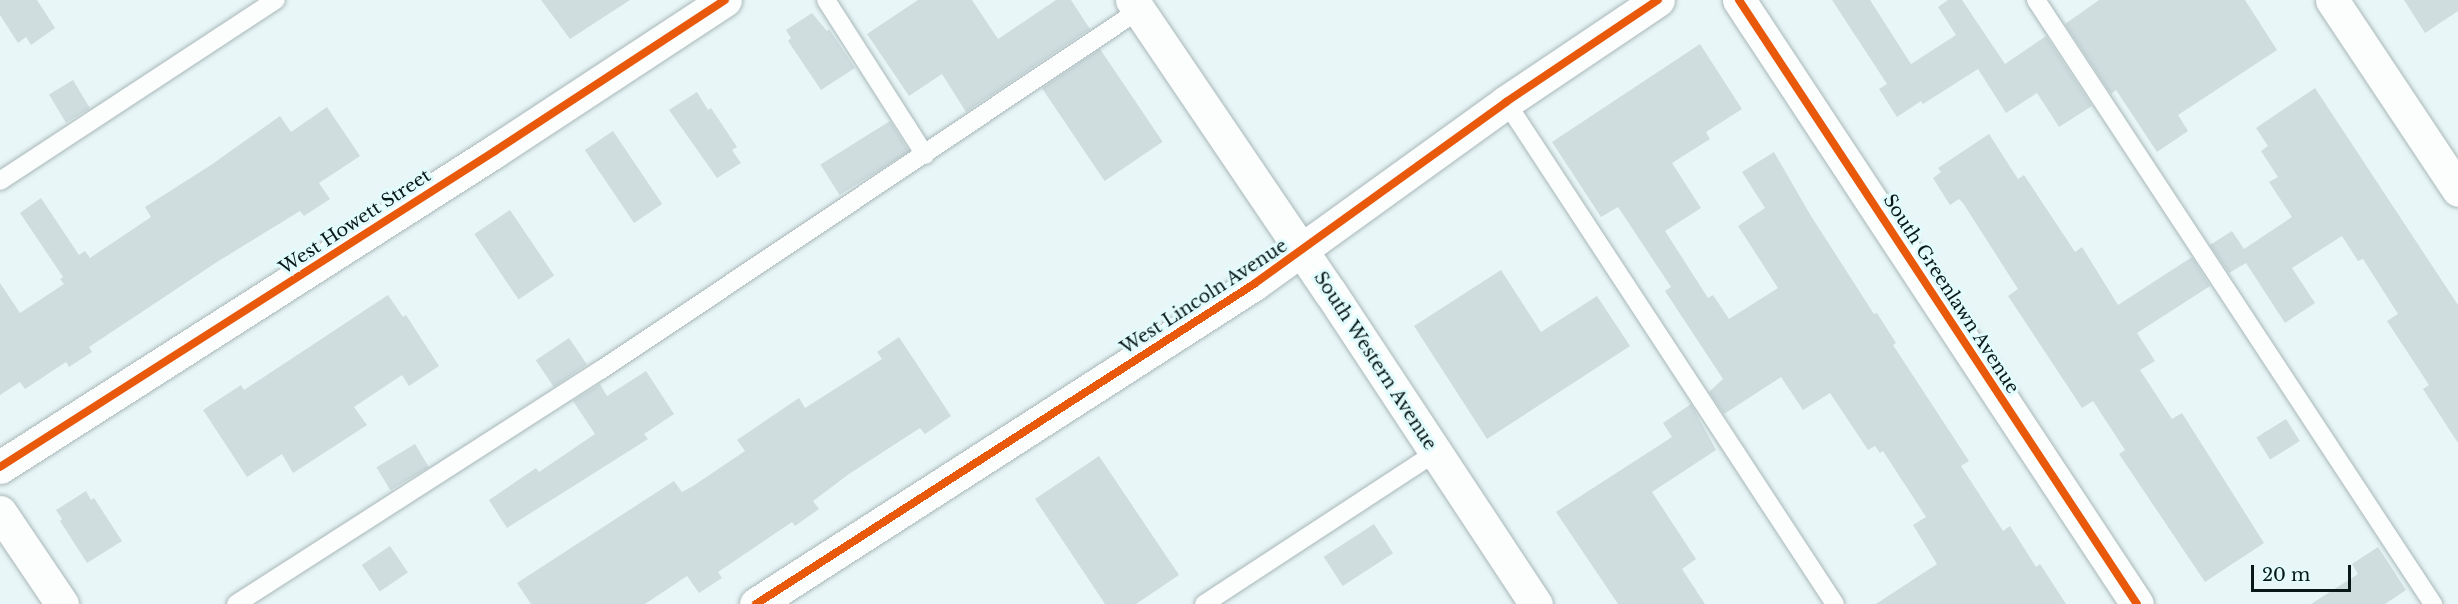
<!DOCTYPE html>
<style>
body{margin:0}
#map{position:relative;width:2458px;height:604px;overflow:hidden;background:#e8f6f7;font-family:"Libre Baskerville",serif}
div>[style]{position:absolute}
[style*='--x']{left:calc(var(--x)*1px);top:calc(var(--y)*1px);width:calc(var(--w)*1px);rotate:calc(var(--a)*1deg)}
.building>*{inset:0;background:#cfdddf;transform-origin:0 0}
.roads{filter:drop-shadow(0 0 2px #a9b7b8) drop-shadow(0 0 2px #a9b7b8)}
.lane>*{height:18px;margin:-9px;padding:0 9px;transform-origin:9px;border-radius:9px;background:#fcfefe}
.street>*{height:33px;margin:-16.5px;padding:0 16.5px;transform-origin:16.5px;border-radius:16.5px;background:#fcfefe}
.secondary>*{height:33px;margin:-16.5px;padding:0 16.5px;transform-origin:16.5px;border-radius:16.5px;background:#fcfefe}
.cycleway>*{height:8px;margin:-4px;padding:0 4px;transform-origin:4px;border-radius:4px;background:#e8590c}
span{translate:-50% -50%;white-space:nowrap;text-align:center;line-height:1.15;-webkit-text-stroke:6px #e2fbfd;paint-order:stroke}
.street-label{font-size:18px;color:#081819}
.scale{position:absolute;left:2251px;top:565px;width:100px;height:27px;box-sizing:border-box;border:3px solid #081819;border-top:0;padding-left:8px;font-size:18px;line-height:21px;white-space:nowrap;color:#081819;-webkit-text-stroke:4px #e2fbfd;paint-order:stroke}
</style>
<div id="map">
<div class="building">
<div style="clip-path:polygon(0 0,37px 0,55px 28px,31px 45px,26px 37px,18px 43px,0 15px)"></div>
<div style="clip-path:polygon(541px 0,630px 0,570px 39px)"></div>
<div style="clip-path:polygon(918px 0,972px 0,998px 39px,1056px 0,1071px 0,1090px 29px,966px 112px,942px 74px,909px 96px,867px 34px)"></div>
<div style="clip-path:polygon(1832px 0,1870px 0,1911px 64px,1956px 35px,1938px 7px,1948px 0,1962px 0,2005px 64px,2046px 36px,2092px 106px,2059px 127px,2037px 93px,2006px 113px,1978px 69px,1923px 104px,1921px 101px,1897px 117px,1879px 89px,1887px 84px)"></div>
<div style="clip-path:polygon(2099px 0,2245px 0,2277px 50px,2178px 115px,2188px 131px,2157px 152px,2116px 90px,2111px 94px,2065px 24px)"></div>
<div style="clip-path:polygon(2404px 0,2458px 0,2458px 11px,2425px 33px)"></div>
<div style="clip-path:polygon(812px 13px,827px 31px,829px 29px,855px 68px,821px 90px,788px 41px,791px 38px,786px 30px)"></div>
<div style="clip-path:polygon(1700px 44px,1742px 109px,1706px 132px,1710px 139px,1672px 163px,1701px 208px,1665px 231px,1708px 298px,1713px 295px,1729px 319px,1778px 288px,1738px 226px,1765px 208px,1742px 172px,1774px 152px,1811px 216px,1874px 314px,1877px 313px,1896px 343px,1893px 345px,1969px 461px,1961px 466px,2003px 531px,2010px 526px,2036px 567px,2040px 564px,2066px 604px,1876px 604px,1937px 564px,1913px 525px,1926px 517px,1883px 451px,1880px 453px,1875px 446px,1868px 450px,1830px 393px,1803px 410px,1781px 377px,1724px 414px,1709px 392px,1723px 379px,1665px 291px,1671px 287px,1618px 207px,1601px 217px,1552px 142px)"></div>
<div style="left:1100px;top:49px;width:112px;height:70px;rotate:56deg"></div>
<div style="left:73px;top:80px;width:33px;height:28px;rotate:59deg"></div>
<div style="clip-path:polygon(2315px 88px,2458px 305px,2458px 443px,2423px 389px,2429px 385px,2387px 321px,2398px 314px,2363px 259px,2358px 261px,2342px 236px,2292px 268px,2315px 303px,2285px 323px,2246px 263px,2229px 273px,2210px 245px,2232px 231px,2244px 249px,2292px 217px,2269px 182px,2278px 177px,2261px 151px,2268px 146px,2256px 128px)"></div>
<div style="clip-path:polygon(697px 92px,708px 110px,711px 108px,737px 147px,732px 150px,741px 163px,717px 178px,669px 110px)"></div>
<div style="clip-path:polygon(327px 107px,360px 156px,319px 183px,330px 199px,304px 216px,300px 211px,217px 262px,89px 347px,92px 352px,69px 367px,66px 362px,25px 389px,20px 382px,0 395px,0 283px,20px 313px,64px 284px,60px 279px,63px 277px,20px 213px,41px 198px,79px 255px,85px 251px,90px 258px,151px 217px,145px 207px,211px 165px,280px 116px,291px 132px)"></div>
<div style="left:890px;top:121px;width:36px;height:82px;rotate:58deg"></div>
<div style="left:613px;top:131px;width:88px;height:34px;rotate:56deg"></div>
<div style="clip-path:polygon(1989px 134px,2018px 179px,2024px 175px,2075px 252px,2082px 247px,2118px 305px,2192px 257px,2210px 286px,2137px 333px,2155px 361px,2140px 370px,2172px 419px,2182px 413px,2264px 543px,2205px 582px,2119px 454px,2125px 450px,2093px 401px,2082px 408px,2008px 296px,2018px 289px,1963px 203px,1959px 199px,1950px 205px,1933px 178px,1941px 172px,1938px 168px)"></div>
<div style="left:510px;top:210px;width:79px;height:43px;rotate:56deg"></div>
<div style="clip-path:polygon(1501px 270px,1541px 332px,1597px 296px,1630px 346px,1487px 439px,1414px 326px)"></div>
<div style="clip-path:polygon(388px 295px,403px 317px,406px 315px,439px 366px,409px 386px,402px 375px,354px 407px,367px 425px,293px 473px,282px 454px,247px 477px,203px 410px,241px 385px,244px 390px)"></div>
<div style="clip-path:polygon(899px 337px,951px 416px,925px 434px,920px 428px,849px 474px,813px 501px,819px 509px,795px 526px,792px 522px,718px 572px,722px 578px,699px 593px,687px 576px,645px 604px,531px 604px,517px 583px,674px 481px,682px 492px,693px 486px,745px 451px,737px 440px,799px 398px,805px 408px,882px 359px,877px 352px)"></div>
<div style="left:569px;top:338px;width:32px;height:40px;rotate:56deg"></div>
<div style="clip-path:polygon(646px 371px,674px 414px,644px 434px,648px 439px,507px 528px,489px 500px,536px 468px,539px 472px,595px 434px,573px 401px,600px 384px,607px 396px)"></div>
<div style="clip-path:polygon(1691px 404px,1716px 450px,1652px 492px,1696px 559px,1682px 569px,1705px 604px,1618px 604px,1556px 512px,1672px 437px,1663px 423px)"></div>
<div style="left:2286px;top:419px;width:26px;height:35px;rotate:58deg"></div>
<div style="left:415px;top:444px;width:27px;height:45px;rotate:59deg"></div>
<div style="clip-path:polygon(1099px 456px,1179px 575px,1136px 604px,1105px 604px,1035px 499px)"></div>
<div style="clip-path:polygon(86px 491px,91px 500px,94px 498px,122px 541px,87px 563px,60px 521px,62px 519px,56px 510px)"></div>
<div style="left:1374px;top:524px;width:35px;height:60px;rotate:57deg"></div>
<div style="left:390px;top:546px;width:32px;height:34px;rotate:56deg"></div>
<div style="clip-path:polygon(2378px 547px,2406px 590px,2385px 604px,2311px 604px,2358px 574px,2352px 564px)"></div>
</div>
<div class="roads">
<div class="lane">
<div style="--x:826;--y:0;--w:184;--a:57.4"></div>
<div style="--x:2036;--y:0;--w:723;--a:56.68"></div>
<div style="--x:1506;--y:102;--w:600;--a:56.76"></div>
<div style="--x:0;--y:181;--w:330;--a:-33.3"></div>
<div style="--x:236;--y:604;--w:434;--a:-32.7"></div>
<div style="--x:601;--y:370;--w:647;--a:-33.79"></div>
<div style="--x:1204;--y:604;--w:276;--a:-33.2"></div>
</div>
<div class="street">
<div style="--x:1739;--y:0;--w:723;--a:56.62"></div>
<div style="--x:2332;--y:0;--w:228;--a:56.4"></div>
<div style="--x:0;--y:512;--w:111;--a:56"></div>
</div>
<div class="secondary">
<div style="--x:1132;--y:0;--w:353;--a:55.9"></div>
<div style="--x:1330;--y:292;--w:374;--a:56.6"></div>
<div style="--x:0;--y:467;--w:587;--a:-32.55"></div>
<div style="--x:495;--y:151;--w:275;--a:-33.3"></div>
<div style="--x:756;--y:604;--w:592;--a:-32.72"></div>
<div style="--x:1254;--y:284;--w:311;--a:-35.8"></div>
<div style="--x:1506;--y:102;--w:183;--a:-33.9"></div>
</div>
</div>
<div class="cycleway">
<div style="--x:1739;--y:0;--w:723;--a:56.62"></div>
<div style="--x:0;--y:467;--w:587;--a:-32.55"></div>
<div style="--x:495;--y:151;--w:275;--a:-33.3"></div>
<div style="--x:756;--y:604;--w:592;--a:-32.72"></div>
<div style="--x:1254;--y:284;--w:311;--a:-35.8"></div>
<div style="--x:1506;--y:102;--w:183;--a:-33.9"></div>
</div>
<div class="street-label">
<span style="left:355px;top:222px;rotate:-33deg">West Howett Street</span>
<span style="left:1951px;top:294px;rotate:57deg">South Greenlawn Avenue</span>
<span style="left:1204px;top:297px;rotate:-33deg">West Lincoln Avenue</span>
<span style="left:1375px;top:361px;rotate:57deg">South Western Avenue</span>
</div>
<div class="scale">20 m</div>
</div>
